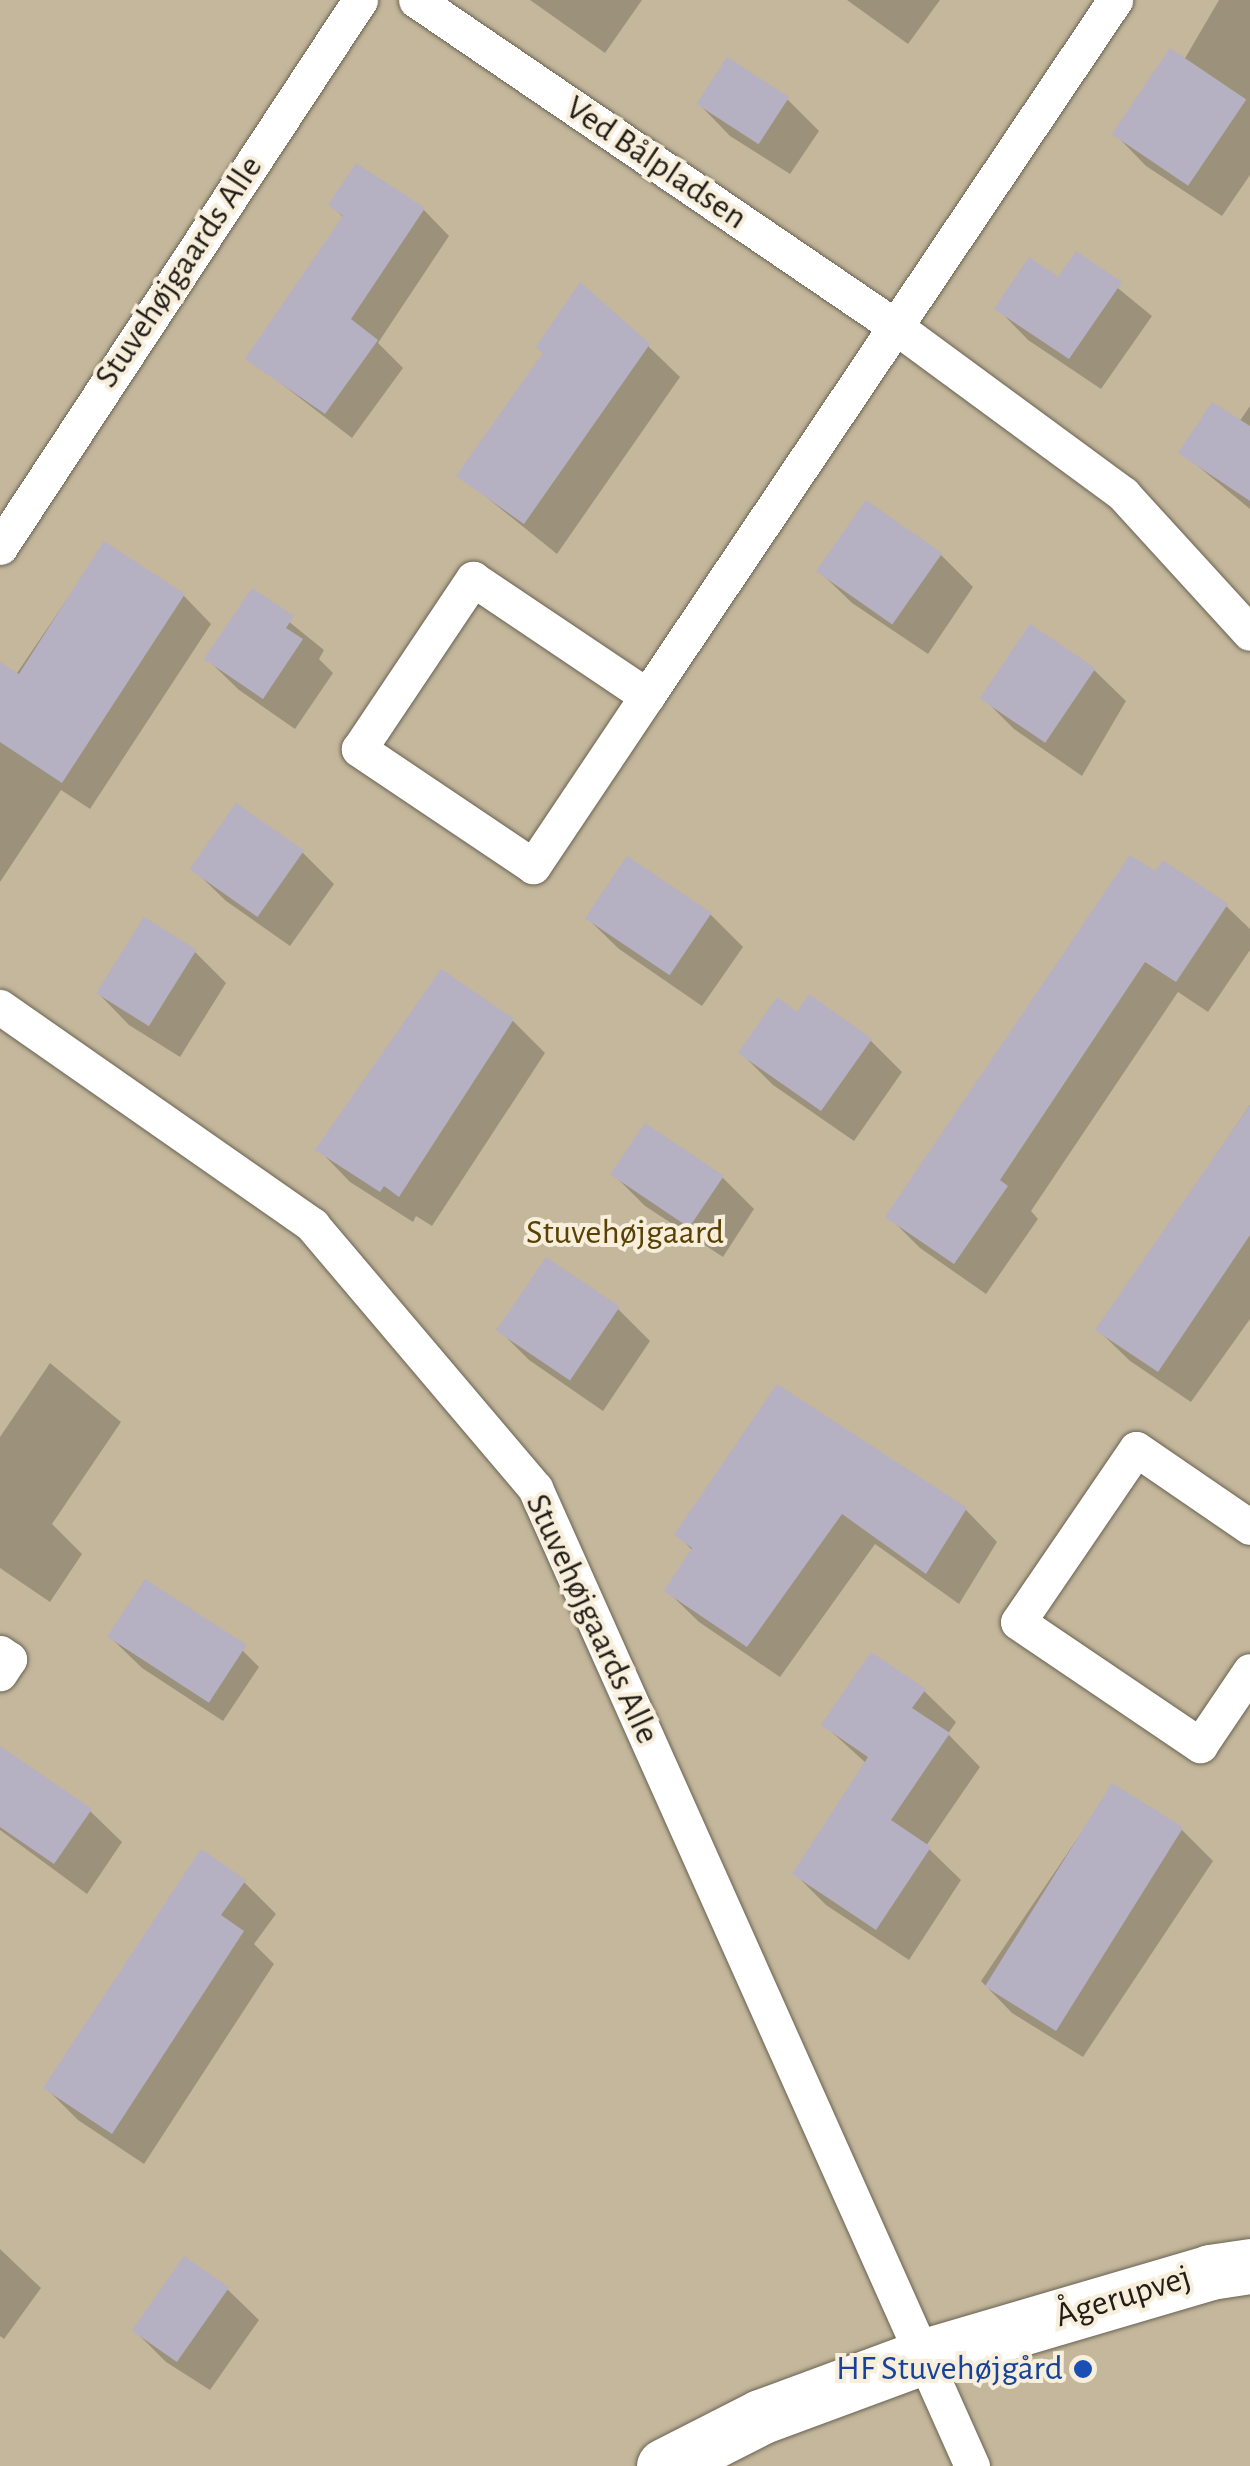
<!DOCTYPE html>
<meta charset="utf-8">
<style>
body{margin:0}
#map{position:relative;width:1250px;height:2466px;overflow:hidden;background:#e9e0ce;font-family:"Alegreya Sans",sans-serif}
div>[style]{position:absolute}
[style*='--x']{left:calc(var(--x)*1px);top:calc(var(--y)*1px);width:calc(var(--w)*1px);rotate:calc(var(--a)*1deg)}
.green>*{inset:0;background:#c4b79c;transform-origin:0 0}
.shadow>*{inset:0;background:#0003}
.building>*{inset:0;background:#b5b0c2;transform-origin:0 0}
.roads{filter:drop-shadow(0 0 2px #696252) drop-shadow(0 0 2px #696252)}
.service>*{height:35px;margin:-17.5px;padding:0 17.5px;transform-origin:17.5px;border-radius:17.5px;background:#fff}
.tertiary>*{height:55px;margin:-27.5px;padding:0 27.5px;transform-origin:27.5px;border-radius:27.5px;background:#fff}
.dots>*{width:28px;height:28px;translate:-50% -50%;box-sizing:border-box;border:5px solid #f7eedb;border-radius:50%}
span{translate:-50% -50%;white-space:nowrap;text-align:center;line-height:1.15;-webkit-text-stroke:8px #f7eedb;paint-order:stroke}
.street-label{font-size:35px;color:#211d17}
.park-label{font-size:35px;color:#584102}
.transit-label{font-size:35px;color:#164399}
.right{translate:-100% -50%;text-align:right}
</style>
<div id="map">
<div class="green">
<div style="left:0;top:0;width:1250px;height:2466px"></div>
</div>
<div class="shadow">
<div style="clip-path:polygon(530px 0,642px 0,605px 53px)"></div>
<div style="clip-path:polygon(847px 0,940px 0,908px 44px)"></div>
<div style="clip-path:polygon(1219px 0,1250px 0,1250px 175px,1222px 216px,1146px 166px,1115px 134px,1184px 60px)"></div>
<div style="clip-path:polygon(787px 99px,819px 131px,790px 174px,730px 136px,699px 104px)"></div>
<div style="clip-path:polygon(331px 205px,423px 209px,449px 236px,378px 343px,403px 368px,352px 438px,249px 359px,344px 218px)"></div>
<div style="clip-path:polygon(1076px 254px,1152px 316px,1101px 389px,1028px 340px,997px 308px,1058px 280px)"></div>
<div style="clip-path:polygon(648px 346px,680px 377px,557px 554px,460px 476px)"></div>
<div style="clip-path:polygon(1250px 406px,1250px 509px,1182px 453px,1239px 422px)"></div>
<div style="clip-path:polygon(104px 545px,184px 596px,211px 624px,90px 809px,61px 790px,0 882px,0 698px)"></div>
<div style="clip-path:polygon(941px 555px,973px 587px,928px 654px,852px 603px,820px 572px)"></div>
<div style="clip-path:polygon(252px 592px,324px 650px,319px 659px,333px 673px,295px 729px,239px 690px,207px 659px)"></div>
<div style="clip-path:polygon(1094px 670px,1126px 701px,1082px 776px,1014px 729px,983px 698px)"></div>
<div style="clip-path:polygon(302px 852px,334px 884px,290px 946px,226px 901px,194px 870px)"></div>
<div style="clip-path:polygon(627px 859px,711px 915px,743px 947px,702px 1006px,619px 949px,587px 918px)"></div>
<div style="clip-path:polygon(1156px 875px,1226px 906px,1250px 929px,1250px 950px,1208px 1012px,1178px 992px,1031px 1211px,1038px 1219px,986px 1294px,920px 1248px,888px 1216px)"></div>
<div style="clip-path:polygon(195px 952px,226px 983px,180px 1057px,129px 1025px,98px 993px)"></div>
<div style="clip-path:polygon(441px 972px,513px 1021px,545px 1053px,432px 1226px,416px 1216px,413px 1222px,350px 1182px,319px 1150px)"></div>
<div style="clip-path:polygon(798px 1015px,871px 1041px,902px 1072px,854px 1141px,773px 1085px,741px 1053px)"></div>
<div style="clip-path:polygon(1250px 1105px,1250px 1319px,1191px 1402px,1130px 1361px,1098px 1330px)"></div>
<div style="clip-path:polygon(614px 1175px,723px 1178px,754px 1209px,723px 1257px,645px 1206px)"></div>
<div style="clip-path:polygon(618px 1309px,650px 1341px,603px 1411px,529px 1360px,497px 1328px)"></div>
<div style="clip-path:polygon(50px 1363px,121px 1422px,52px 1524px,82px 1554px,50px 1602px,0 1568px,0 1437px)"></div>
<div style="clip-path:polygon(778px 1387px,966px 1510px,997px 1542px,959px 1604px,875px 1544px,780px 1677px,699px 1622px,667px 1591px,693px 1551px,678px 1535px)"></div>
<div style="clip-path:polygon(228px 1636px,259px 1667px,223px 1721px,142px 1668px,110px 1637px)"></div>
<div style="clip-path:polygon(924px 1691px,956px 1722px,948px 1734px,980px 1767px,926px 1846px,961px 1880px,909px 1960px,826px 1905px,795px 1874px,867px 1764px,824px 1725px)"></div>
<div style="clip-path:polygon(0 1786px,90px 1811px,122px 1842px,87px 1894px,0 1830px)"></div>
<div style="clip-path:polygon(1113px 1786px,1181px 1829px,1213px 1861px,1083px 2057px,1012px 2013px,981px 1981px)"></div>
<div style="clip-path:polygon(244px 1882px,276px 1914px,254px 1944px,274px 1964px,144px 2164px,78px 2120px,46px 2088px)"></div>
<div style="clip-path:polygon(0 2249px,41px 2288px,4px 2339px,0 2336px)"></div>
<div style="clip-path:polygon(227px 2289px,259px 2320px,210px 2390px,166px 2362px,134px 2330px)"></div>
</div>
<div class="building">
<div style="left:1170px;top:48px;width:92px;height:104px;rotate:34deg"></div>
<div style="left:727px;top:57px;width:74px;height:56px;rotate:33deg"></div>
<div style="clip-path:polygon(356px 163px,425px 208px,351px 319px,378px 340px,325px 414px,245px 359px,343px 216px,328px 205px)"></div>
<div style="clip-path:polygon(1076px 251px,1122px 282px,1069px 359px,994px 309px,1029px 257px,1058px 277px)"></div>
<div style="clip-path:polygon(580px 282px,650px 344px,524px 524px,456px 476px,543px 353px,536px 347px)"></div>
<div style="clip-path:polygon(1212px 402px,1250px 426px,1250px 501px,1178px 453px)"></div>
<div style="left:866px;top:500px;width:93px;height:87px;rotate:35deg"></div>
<div style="clip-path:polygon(104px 541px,185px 594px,62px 783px,0 742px,0 662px,19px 674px)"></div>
<div style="clip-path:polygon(252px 588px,294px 616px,286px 628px,303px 639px,263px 699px,204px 659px)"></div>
<div style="left:1030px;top:624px;width:79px;height:90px;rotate:34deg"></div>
<div style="left:236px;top:803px;width:83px;height:81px;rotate:35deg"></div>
<div style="clip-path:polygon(1130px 855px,1155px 871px,1163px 860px,1228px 904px,1176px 982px,1145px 962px,1000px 1180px,1008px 1186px,954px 1264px,885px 1217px)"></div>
<div style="left:627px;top:856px;width:102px;height:75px;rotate:34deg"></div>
<div style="left:144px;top:917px;width:62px;height:90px;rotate:32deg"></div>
<div style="clip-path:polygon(441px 969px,514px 1019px,399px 1197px,384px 1186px,380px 1192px,315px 1150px)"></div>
<div style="clip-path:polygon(809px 994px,872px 1039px,821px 1111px,738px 1053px,777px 997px,797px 1012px)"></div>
<div style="clip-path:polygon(1250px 1105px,1250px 1235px,1158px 1372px,1095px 1330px)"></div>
<div style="left:645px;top:1123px;width:95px;height:62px;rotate:34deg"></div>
<div style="left:546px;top:1257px;width:89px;height:89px;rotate:34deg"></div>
<div style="clip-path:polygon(777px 1384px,967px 1508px,926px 1574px,842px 1514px,747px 1647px,664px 1591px,692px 1548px,674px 1535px)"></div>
<div style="left:145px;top:1579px;width:121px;height:69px;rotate:33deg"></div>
<div style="clip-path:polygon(871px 1652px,926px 1689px,912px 1708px,950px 1733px,891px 1820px,931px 1847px,876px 1930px,792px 1874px,868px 1757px,821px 1725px)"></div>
<div style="clip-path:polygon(0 1746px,92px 1809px,54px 1864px,0 1827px)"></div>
<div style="left:1112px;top:1783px;width:84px;height:240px;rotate:32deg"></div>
<div style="clip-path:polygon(201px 1849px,246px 1880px,221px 1915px,244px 1931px,112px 2134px,43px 2088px)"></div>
<div style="left:184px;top:2256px;width:55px;height:91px;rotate:35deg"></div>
</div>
<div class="roads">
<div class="service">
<div style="--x:416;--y:0;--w:581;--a:34.26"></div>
<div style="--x:896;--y:327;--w:282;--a:36.3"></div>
<div style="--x:1123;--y:494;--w:188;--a:47.6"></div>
<div style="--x:0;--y:547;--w:655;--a:-56.65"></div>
<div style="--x:473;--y:579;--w:210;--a:33.9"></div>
<div style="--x:647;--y:696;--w:205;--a:123.8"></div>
<div style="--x:533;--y:866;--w:210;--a:-146.1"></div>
<div style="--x:359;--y:749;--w:205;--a:-56.2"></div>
<div style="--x:647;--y:696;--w:839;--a:-56.08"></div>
<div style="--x:0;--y:1007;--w:381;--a:34.9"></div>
<div style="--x:312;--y:1225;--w:345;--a:49.7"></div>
<div style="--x:535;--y:1488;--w:1071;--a:65.92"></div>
<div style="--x:1250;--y:1527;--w:138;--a:-145.6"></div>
<div style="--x:1136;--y:1449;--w:209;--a:124.3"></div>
<div style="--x:1018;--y:1622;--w:220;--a:34.1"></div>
<div style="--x:1200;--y:1745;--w:89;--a:-56"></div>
<div style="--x:0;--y:1653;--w:11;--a:34"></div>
<div style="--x:9;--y:1659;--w:17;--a:123"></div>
</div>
<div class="tertiary">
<div style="--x:664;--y:2466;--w:108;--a:-27"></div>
<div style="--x:760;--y:2417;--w:173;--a:-20.3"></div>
<div style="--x:922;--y:2357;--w:300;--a:-16.4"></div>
<div style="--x:1210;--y:2272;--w:40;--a:-8.5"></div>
</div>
</div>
<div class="dots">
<div style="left:1083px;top:2369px;background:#1a4fb4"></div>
</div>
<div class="street-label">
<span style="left:656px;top:163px;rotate:34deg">Ved Bålpladsen</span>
<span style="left:179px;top:272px;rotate:-56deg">Stuvehøjgaards Alle</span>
<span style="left:592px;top:1619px;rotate:65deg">Stuvehøjgaards Alle</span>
<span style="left:1123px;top:2297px;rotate:-17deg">Ågerupvej</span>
</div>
<div class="park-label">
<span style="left:625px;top:1233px">Stuvehøjgaard</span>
</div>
<div class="transit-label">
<span class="right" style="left:1063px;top:2369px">HF Stuvehøjgård</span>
</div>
</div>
